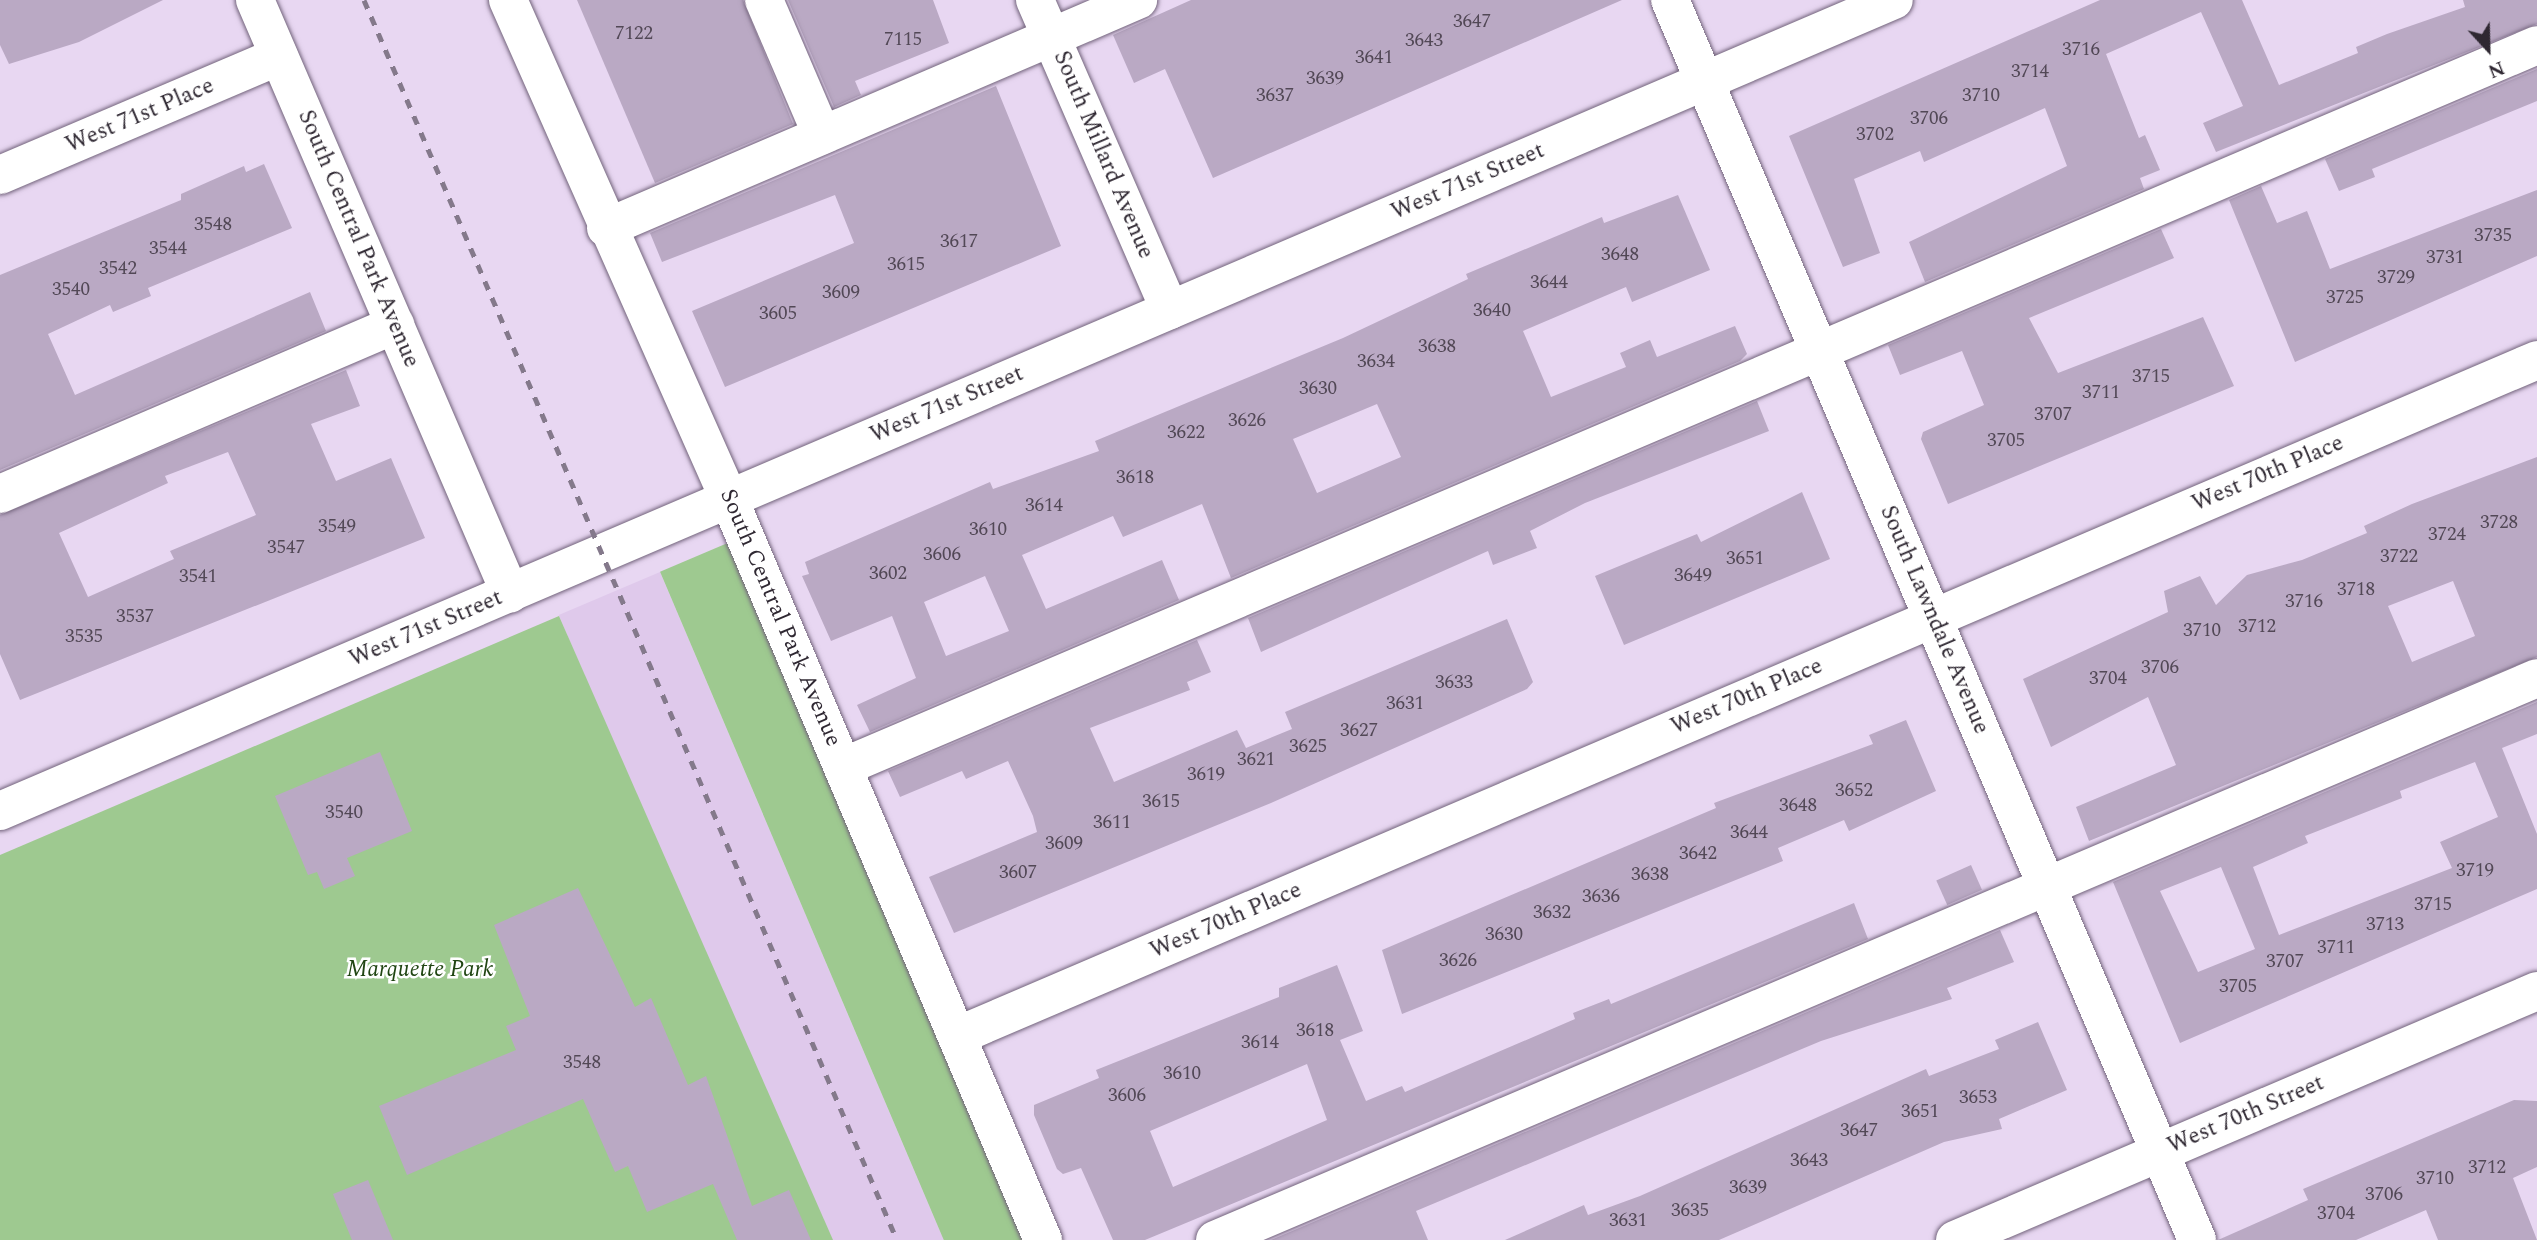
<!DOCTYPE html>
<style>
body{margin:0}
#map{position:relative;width:2537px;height:1240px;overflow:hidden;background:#e8d7f2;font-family:Spectral,serif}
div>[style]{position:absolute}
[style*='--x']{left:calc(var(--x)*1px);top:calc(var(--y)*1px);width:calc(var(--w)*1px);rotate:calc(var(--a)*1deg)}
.built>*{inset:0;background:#dfc9eb;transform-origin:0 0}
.green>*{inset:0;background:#9ec990;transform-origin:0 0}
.building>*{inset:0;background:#baa9c4;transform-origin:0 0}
.roads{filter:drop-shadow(0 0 2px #72637b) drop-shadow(0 0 2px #72637b)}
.minor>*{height:38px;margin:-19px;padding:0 19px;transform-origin:19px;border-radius:19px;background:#fff}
.major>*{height:38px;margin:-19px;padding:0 19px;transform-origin:19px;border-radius:19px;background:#fff}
.rail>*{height:5px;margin-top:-2.5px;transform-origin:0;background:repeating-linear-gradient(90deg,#84798b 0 9px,transparent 0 18px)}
span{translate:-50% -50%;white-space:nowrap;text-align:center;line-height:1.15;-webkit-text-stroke:5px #fff;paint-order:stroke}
.number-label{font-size:19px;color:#524856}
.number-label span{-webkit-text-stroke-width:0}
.street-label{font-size:23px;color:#2f2832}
.park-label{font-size:23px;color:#204512;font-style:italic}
.north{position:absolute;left:2453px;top:14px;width:70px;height:70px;-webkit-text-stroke:5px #fff;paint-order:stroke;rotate:158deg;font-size:19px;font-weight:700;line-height:28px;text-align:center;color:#2f2832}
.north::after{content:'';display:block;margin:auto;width:24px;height:32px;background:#2f2832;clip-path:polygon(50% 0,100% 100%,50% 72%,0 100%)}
</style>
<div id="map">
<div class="built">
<div style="left:660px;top:572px;width:726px;height:110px;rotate:67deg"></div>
</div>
<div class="green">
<div style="left:730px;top:542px;width:758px;height:76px;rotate:67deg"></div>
<div style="clip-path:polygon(559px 616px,833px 1240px,0 1240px,0 855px)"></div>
</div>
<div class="building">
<div style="clip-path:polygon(0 0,163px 0,79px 42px,9px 64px,0 45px)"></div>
<div style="clip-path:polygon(577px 0,743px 0,793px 124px,655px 183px)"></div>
<div style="clip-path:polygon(788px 0,933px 0,949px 43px,855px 81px,861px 95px,834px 107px)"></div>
<div style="clip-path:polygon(1191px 0,1622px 0,1213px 178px,1165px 69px,1134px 83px,1113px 35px)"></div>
<div style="clip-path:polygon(2100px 0,2242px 0,2279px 85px,2358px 53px,2356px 47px,2387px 34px,2465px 7px,2463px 0,2537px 0,2537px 24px,2216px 152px,2203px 123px,2243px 106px,2201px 12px,2106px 54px,2139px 138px,2145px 135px,2160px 170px,2140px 178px,2144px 189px,1925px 282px,1909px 242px,2067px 166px,2045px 108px,1924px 162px,1920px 151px,1854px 179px,1880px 253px,1843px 267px,1789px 136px)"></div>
<div style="clip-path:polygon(2537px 69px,2537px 101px,2372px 169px,2375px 177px,2339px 191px,2325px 159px)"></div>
<div style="clip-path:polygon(996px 86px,1061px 246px,725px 387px,692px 311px,854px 243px,835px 195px,662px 262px,650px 233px)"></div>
<div style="clip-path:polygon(264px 164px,292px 228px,148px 288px,151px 296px,113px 312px,110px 305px,48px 334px,75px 395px,310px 292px,326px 331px,0 470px,0 275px,181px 200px,181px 194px,244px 166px,246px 172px)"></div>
<div style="clip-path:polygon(2261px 186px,2277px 223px,2307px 211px,2330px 269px,2537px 190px,2537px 256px,2295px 362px,2229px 200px)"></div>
<div style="clip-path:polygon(evenodd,1678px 195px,1710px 270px,1632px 302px,1626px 287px,1523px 331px,1551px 397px,1626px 367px,1620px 353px,1650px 340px,1657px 357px,1735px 326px,1747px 354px,1740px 361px,1231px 578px,1202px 504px,1123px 537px,1113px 516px,1022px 555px,1046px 609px,1162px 560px,1179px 600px,870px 732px,857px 705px,916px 678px,892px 616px,831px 641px,802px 576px,809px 574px,805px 562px,990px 482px,993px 489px,1099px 451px,1095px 441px,1343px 338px,1468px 279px,1466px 274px,1602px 217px,1604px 223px,1678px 195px,1377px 404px,1401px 457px,1317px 493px,1293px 439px,1377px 404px,1678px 195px,985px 576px,1009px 631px,946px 656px,924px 602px,985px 576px)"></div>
<div style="clip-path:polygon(2161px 229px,2174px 258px,2029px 318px,2058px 373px,2203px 317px,2234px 386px,1948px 504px,1921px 439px,1923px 432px,1984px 405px,1962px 351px,1900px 375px,1888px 345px)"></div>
<div style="clip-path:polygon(evenodd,346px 370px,360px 406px,311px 424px,336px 481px,391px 458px,425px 538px,20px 700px,0 654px,0 515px,346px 370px,228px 452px,256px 515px,170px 551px,174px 559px,88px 597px,59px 533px,168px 483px,165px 476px,228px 452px)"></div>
<div style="clip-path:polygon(1757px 401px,1769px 431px,1585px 503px,1530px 531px,1537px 548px,1493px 565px,1488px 551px,1261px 652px,1248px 618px)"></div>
<div style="clip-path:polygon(evenodd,2537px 457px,2537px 657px,2089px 841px,2076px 807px,2176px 765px,2148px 697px,2051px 747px,2023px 679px,2168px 612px,2164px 591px,2200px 576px,2216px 605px,2247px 575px,2302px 560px,2367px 533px,2364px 526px,2412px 504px,2537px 457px,2453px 581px,2475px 636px,2412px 662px,2388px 606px,2453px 581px)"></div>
<div style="clip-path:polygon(1802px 492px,1830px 559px,1624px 645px,1595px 576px,1697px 534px,1701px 542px)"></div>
<div style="clip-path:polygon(1507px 619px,1533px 682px,1527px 689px,1271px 803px,954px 933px,929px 877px,1037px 832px,1033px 816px,1008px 761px,966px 779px,962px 771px,900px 797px,888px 771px,1197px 640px,1211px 672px,1187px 682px,1190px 690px,1090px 728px,1114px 782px,1237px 730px,1246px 748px,1292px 729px,1285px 712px)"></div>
<div style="clip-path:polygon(evenodd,2537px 702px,2537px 734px,2502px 748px,2537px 834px,2537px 889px,2180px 1043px,2113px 882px,2537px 702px,2475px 762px,2498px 817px,2440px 842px,2452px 868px,2279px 935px,2253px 867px,2308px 843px,2305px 836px,2402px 798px,2400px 791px,2475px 762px,2537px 702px,2221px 867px,2255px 949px,2198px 972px,2160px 891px,2221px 867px)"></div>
<div style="clip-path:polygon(1906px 720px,1936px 791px,1849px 831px,1844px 820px,1778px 848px,1783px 861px,1402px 1014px,1382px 950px,1716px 808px,1714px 803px,1873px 744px,1869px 735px)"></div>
<div style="clip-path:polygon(380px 752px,412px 831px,347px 858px,355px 876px,324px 889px,317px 872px,308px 875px,275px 796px)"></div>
<div style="left:1971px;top:865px;width:27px;height:38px;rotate:66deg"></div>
<div style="clip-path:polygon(578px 888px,635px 1007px,651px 998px,688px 1085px,706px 1076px,752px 1206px,789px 1190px,811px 1240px,737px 1240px,713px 1184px,647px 1212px,628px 1166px,615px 1172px,583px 1099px,407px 1175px,379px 1106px,516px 1050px,506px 1026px,530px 1016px,494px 925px)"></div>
<div style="clip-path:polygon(evenodd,1854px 903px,1868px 939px,1145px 1240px,1113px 1240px,1081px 1168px,1063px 1174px,1057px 1169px,1034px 1115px,1034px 1105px,1099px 1078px,1096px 1070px,1279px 997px,1279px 988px,1337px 965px,1363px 1031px,1340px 1040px,1366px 1101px,1402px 1086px,1405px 1092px,1575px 1019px,1573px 1013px,1609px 999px,1611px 1004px,1854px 903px,1307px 1064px,1327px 1120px,1173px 1187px,1150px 1131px,1307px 1064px)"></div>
<div style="clip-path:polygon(2000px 930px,2014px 962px,1947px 988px,1952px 999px,1821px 1041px,1416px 1211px,1428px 1240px,1271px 1240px)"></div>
<div style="clip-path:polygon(2038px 1022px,2067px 1090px,1999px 1119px,2002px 1129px,1944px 1142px,1719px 1240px,1505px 1240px,1584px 1205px,1588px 1215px,1640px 1196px,1926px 1069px,1929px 1076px,1999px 1049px,1995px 1040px)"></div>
<div style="clip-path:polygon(2514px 1100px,2537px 1101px,2537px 1167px,2513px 1178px,2537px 1240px,2438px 1240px,2426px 1210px,2356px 1240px,2218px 1240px,2308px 1200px,2303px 1189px)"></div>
<div style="clip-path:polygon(368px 1180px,393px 1240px,352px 1240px,333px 1194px)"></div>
</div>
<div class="roads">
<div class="minor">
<div style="--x:255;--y:0;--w:646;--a:66.73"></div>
<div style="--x:508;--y:0;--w:546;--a:66.11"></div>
<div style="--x:729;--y:499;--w:805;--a:67.04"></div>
<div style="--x:764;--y:0;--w:147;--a:66.8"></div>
<div style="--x:1035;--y:0;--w:338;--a:66.5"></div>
<div style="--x:1670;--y:0;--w:1347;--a:66.97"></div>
<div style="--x:0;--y:175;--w:303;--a:-23.1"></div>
<div style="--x:606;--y:228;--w:579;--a:-23.2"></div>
<div style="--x:0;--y:494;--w:430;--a:-23.2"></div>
<div style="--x:843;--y:767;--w:1841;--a:-23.08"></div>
<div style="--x:957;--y:1036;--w:1719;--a:-23.16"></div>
<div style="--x:1215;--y:1240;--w:1436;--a:-23.03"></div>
<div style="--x:1955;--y:1240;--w:633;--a:-23.16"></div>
</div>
<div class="major">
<div style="--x:0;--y:811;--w:2060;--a:-23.18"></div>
</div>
</div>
<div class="rail">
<div style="--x:364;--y:0;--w:1350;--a:66.74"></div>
</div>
<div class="number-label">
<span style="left:1472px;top:22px">3647</span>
<span style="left:634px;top:34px">7122</span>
<span style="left:903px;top:40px">7115</span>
<span style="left:1424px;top:41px">3643</span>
<span style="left:2081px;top:50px">3716</span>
<span style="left:1374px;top:58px">3641</span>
<span style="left:2030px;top:72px">3714</span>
<span style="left:1325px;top:79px">3639</span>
<span style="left:1275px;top:96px">3637</span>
<span style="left:1981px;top:96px">3710</span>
<span style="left:1929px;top:119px">3706</span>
<span style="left:1875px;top:135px">3702</span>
<span style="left:213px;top:225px">3548</span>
<span style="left:2493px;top:236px">3735</span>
<span style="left:959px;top:242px">3617</span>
<span style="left:168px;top:249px">3544</span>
<span style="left:1620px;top:255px">3648</span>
<span style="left:2445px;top:258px">3731</span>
<span style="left:906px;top:265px">3615</span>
<span style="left:118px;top:269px">3542</span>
<span style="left:2396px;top:278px">3729</span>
<span style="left:1549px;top:283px">3644</span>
<span style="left:71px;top:290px">3540</span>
<span style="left:841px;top:293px">3609</span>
<span style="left:2345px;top:298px">3725</span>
<span style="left:1492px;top:311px">3640</span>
<span style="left:778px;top:314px">3605</span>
<span style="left:1437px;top:347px">3638</span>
<span style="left:1376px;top:362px">3634</span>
<span style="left:2151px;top:377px">3715</span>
<span style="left:1318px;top:389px">3630</span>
<span style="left:2101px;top:393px">3711</span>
<span style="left:2053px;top:415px">3707</span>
<span style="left:1247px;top:421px">3626</span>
<span style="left:1186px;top:433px">3622</span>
<span style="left:2006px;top:441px">3705</span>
<span style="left:1135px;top:478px">3618</span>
<span style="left:1044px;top:506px">3614</span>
<span style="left:2499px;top:523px">3728</span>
<span style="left:337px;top:527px">3549</span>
<span style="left:988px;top:530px">3610</span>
<span style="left:2447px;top:535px">3724</span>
<span style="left:286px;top:548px">3547</span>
<span style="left:942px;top:555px">3606</span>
<span style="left:2399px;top:557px">3722</span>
<span style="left:1745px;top:559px">3651</span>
<span style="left:888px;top:574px">3602</span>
<span style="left:1693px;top:576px">3649</span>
<span style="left:198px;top:577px">3541</span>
<span style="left:2356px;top:590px">3718</span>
<span style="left:2304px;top:602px">3716</span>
<span style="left:135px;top:617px">3537</span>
<span style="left:2257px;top:627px">3712</span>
<span style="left:2202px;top:631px">3710</span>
<span style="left:84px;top:637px">3535</span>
<span style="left:2160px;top:668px">3706</span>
<span style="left:2108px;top:679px">3704</span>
<span style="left:1454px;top:683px">3633</span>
<span style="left:1405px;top:704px">3631</span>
<span style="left:1359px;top:731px">3627</span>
<span style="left:1308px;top:747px">3625</span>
<span style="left:1256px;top:760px">3621</span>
<span style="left:1206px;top:775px">3619</span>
<span style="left:1854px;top:791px">3652</span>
<span style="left:1161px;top:802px">3615</span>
<span style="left:1798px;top:806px">3648</span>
<span style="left:344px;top:813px">3540</span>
<span style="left:1112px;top:823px">3611</span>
<span style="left:1749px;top:833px">3644</span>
<span style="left:1064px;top:844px">3609</span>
<span style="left:1698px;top:854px">3642</span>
<span style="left:2475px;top:871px">3719</span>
<span style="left:1018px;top:873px">3607</span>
<span style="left:1650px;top:875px">3638</span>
<span style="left:1601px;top:897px">3636</span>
<span style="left:2433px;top:905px">3715</span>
<span style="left:1552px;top:913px">3632</span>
<span style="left:2385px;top:925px">3713</span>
<span style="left:1504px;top:935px">3630</span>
<span style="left:2336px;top:948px">3711</span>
<span style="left:1458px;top:961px">3626</span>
<span style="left:2285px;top:962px">3707</span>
<span style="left:2238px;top:987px">3705</span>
<span style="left:1315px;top:1031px">3618</span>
<span style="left:1260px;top:1043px">3614</span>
<span style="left:582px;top:1063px">3548</span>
<span style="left:1182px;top:1074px">3610</span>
<span style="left:1127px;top:1096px">3606</span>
<span style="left:1978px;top:1098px">3653</span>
<span style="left:1920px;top:1112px">3651</span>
<span style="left:1859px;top:1131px">3647</span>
<span style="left:1809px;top:1161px">3643</span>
<span style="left:2487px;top:1168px">3712</span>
<span style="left:2435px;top:1179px">3710</span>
<span style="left:1748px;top:1188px">3639</span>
<span style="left:2384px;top:1195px">3706</span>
<span style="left:1690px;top:1211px">3635</span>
<span style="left:2336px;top:1214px">3704</span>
<span style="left:1628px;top:1221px">3631</span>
</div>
<div class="street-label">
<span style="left:140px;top:116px;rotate:-23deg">West 71st Place</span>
<span style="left:1103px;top:155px;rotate:67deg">South Millard Avenue</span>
<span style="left:1468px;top:182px;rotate:-23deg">West 71st Street</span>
<span style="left:358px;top:239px;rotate:67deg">South Central Park Avenue</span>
<span style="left:947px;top:405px;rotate:-23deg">West 71st Street</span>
<span style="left:2268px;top:474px;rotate:-23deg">West 70th Place</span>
<span style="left:780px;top:618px;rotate:67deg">South Central Park Avenue</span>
<span style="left:1934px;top:620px;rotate:67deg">South Lawndale Avenue</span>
<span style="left:426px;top:629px;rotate:-23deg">West 71st Street</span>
<span style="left:1747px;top:697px;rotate:-23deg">West 70th Place</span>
<span style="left:1226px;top:921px;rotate:-23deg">West 70th Place</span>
<span style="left:2246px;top:1115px;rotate:-23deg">West 70th Street</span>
</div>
<div class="park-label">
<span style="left:420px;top:970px">Marquette Park</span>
</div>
<div class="north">N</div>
</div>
